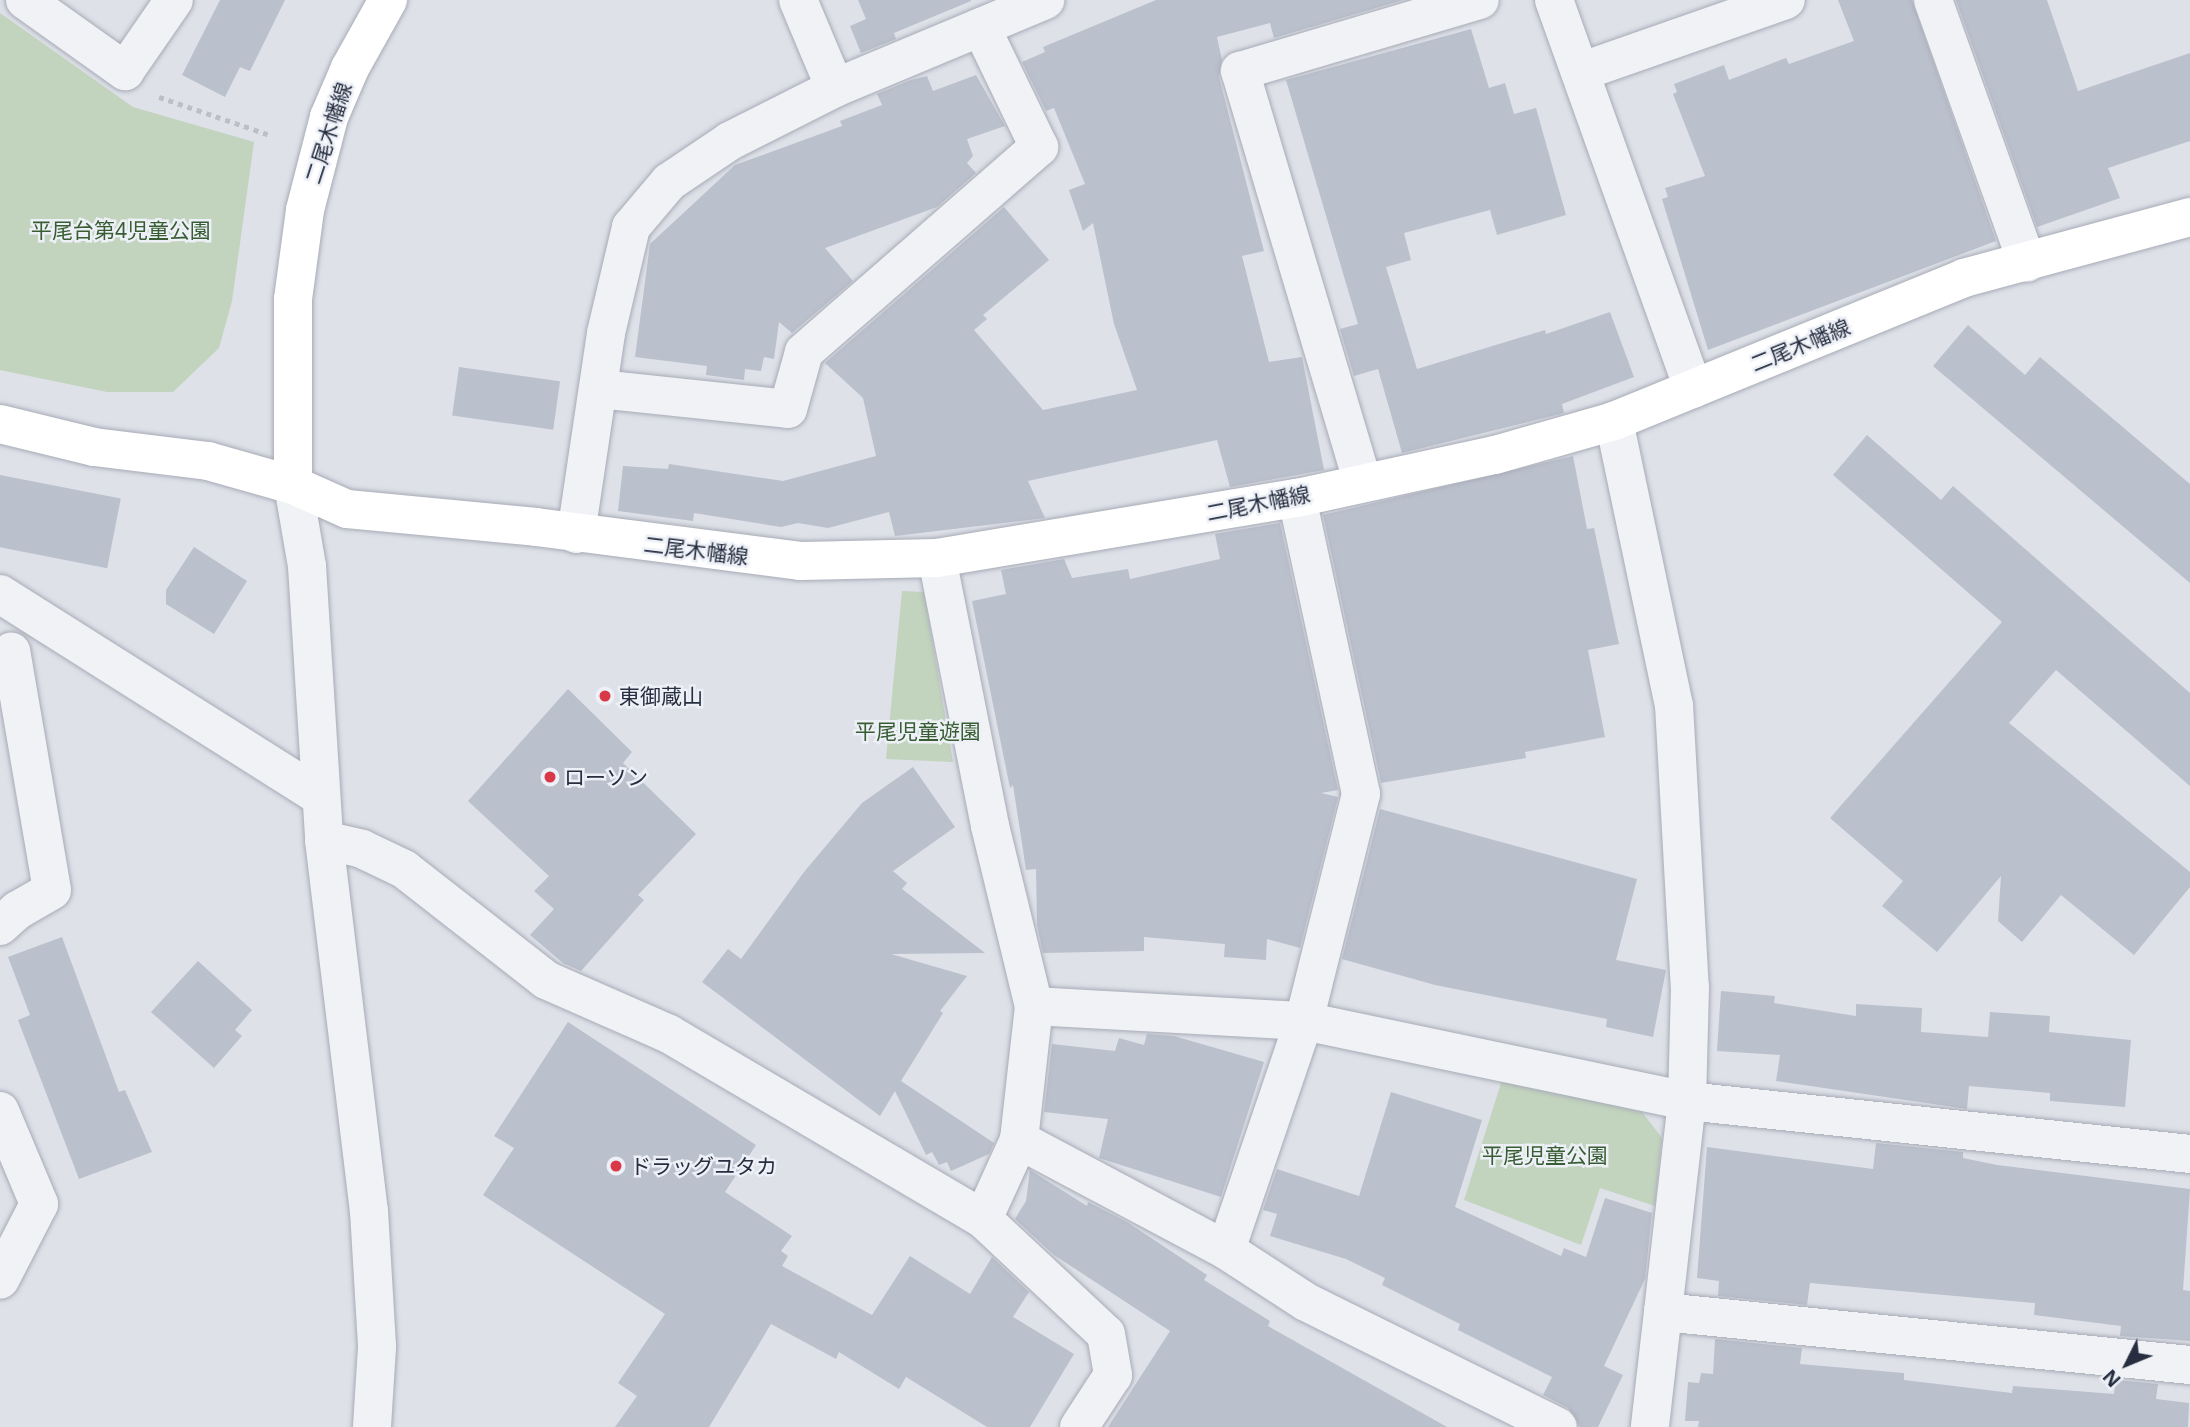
<!DOCTYPE html>
<meta charset="utf-8">
<style>
body{margin:0}
#map{position:relative;width:2190px;height:1427px;overflow:hidden;background:#dee1e8;font-family:"Noto Sans","Noto Sans JP",sans-serif}
div>[style]{position:absolute}
[style*='--x']{left:calc(var(--x)*1px);top:calc(var(--y)*1px);width:calc(var(--w)*1px);rotate:calc(var(--a)*1deg)}
.green>*{inset:0;background:#c2d3be}
.building>*{inset:0;background:#bac0cc;transform-origin:0 0}
.path>*{height:4.5px;margin-top:-2.25px;transform-origin:0;background:repeating-linear-gradient(90deg,#bcbfc7 0 5px,transparent 0 10px)}
.roads{filter:drop-shadow(0 0 2px #a7abb6) drop-shadow(0 0 2px #a7abb6)}
.minor>*{height:38px;margin:-19px;padding:0 19px;transform-origin:19px;border-radius:19px;background:#f1f2f6}
.major>*{height:38px;margin:-19px;padding:0 19px;transform-origin:19px;border-radius:19px;background:#fff}
.dots>*{width:19px;height:19px;translate:-50% -50%;box-sizing:border-box;border:4px solid #edf0f6;border-radius:50%}
span{translate:-50% -50%;white-space:nowrap;text-align:center;line-height:1.15;-webkit-text-stroke:5px #edf0f6;paint-order:stroke}
.street-label{font-size:21px;color:#262e40}
.park-label{font-size:21px;color:#385d32}
.poi-label{font-size:21px;color:#262e40}
.left{translate:0 -50%;text-align:left}
.north{position:absolute;left:2092px;top:1329px;width:70px;height:70px;-webkit-text-stroke:5px #edf0f6;paint-order:stroke;rotate:227deg;font-size:19px;font-weight:700;line-height:28px;text-align:center;color:#262e40}
.north::after{content:'';display:block;margin:auto;width:24px;height:32px;background:#262e40;clip-path:polygon(50% 0,100% 100%,50% 72%,0 100%)}
</style>
<div id="map">
<div class="green">
<div style="clip-path:polygon(0 13px,133px 107px,254px 142px,232px 301px,219px 348px,173px 392px,107px 392px,0 370px)"></div>
<div style="clip-path:polygon(902px 591px,924px 592px,953px 762px,886px 759px)"></div>
<div style="clip-path:polygon(1502px 1080px,1642px 1112px,1662px 1138px,1655px 1206px,1600px 1188px,1581px 1245px,1464px 1200px)"></div>
</div>
<div class="building">
<div style="clip-path:polygon(220px 0,285px 0,250px 71px,240px 67px,225px 97px,182px 75px)"></div>
<div style="clip-path:polygon(858px 0,971px 0,971px 1px,894px 33px,896px 39px,861px 53px,850px 26px,866px 19px)"></div>
<div style="clip-path:polygon(1156px 0,1403px 0,1274px 38px,1270px 23px,1217px 37px,1222px 60px,1219px 77px,1264px 251px,1242px 256px,1269px 362px,1302px 357px,1324px 470px,1230px 487px,1217px 440px,1028px 481px,1045px 518px,895px 536px,889px 512px,828px 528px,798px 523px,781px 527px,694px 513px,693px 521px,618px 511px,623px 466px,668px 469px,669px 464px,783px 481px,876px 456px,863px 398px,825px 363px,1004px 207px,1049px 260px,983px 315px,987px 319px,974px 330px,1043px 410px,1137px 390px,1114px 324px,1093px 223px,1083px 231px,1069px 190px,1085px 184px,1054px 108px,1046px 111px,1022px 62px,1045px 52px,1043px 47px)"></div>
<div style="clip-path:polygon(1838px 0,1912px 0,1996px 241px,1708px 350px,1662px 199px,1668px 197px,1665px 188px,1705px 176px,1673px 94px,1677px 92px,1674px 84px,1724px 65px,1729px 80px,1786px 58px,1789px 64px,1854px 41px)"></div>
<div style="clip-path:polygon(1956px 0,2047px 0,2078px 91px,2190px 53px,2190px 141px,2108px 168px,2120px 198px,2037px 227px)"></div>
<div style="clip-path:polygon(1471px 29px,1489px 88px,1505px 83px,1514px 114px,1536px 108px,1566px 215px,1497px 235px,1490px 210px,1404px 233px,1411px 260px,1386px 267px,1417px 369px,1545px 330px,1546px 334px,1610px 312px,1634px 377px,1562px 404px,1564px 413px,1402px 453px,1378px 369px,1354px 376px,1340px 329px,1358px 324px,1286px 80px)"></div>
<div style="clip-path:polygon(976px 75px,1005px 126px,967px 139px,973px 156px,967px 163px,976px 173px,937px 207px,825px 248px,853px 281px,792px 333px,779px 322px,774px 359px,764px 357px,761px 371px,745px 369px,744px 380px,706px 375px,707px 366px,635px 357px,650px 244px,735px 165px,842px 126px,840px 121px,882px 105px,877px 94px,911px 80px,927px 76px,933px 91px)"></div>
<div style="clip-path:polygon(1968px 325px,2025px 375px,2040px 357px,2190px 484px,2190px 583px,1933px 366px)"></div>
<div style="left:459px;top:367px;width:102px;height:49px;rotate:8deg"></div>
<div style="clip-path:polygon(1867px 435px,1941px 500px,1953px 486px,2190px 693px,2190px 786px,2056px 670px,2009px 723px,2190px 872px,2190px 887px,2134px 955px,2061px 895px,2022px 942px,1998px 921px,2001px 876px,1937px 952px,1882px 906px,1903px 881px,1830px 818px,2002px 622px,1833px 475px)"></div>
<div style="clip-path:polygon(1573px 456px,1587px 529px,1594px 528px,1619px 644px,1588px 650px,1605px 737px,1525px 752px,1526px 758px,1381px 783px,1323px 515px)"></div>
<div style="left:0;top:475px;width:123px;height:71px;rotate:11deg"></div>
<div style="clip-path:polygon(1280px 523px,1338px 790px,1321px 793px,1338px 797px,1300px 948px,1267px 939px,1266px 960px,1224px 957px,1225px 944px,1144px 937px,1144px 951px,1043px 953px,1037px 925px,1036px 869px,1026px 870px,1013px 785px,1010px 788px,972px 601px,1006px 594px,1001px 570px,1064px 559px,1072px 578px,1128px 569px,1130px 579px,1220px 559px,1215px 534px)"></div>
<div style="clip-path:polygon(194px 547px,247px 581px,214px 634px,166px 604px,166px 590px)"></div>
<div style="clip-path:polygon(568px 689px,632px 752px,623px 763px,696px 834px,638px 895px,644px 900px,581px 971px,563px 963px,530px 935px,554px 909px,534px 891px,549px 876px,468px 801px)"></div>
<div style="clip-path:polygon(913px 767px,955px 827px,893px 871px,907px 883px,902px 889px,985px 953px,891px 954px,967px 976px,940px 1011px,943px 1013px,901px 1081px,994px 1143px,989px 1154px,951px 1171px,947px 1162px,939px 1165px,932px 1152px,926px 1155px,895px 1091px,880px 1116px,702px 982px,728px 949px,741px 959px,804px 872px,862px 803px)"></div>
<div style="clip-path:polygon(1380px 809px,1637px 879px,1616px 960px,1666px 970px,1653px 1037px,1606px 1027px,1607px 1019px,1435px 985px,1342px 959px)"></div>
<div style="clip-path:polygon(62px 937px,119px 1092px,125px 1090px,152px 1152px,79px 1179px,18px 1020px,30px 1015px,8px 957px)"></div>
<div style="clip-path:polygon(198px 961px,252px 1010px,235px 1030px,242px 1036px,214px 1068px,151px 1012px)"></div>
<div style="clip-path:polygon(1721px 991px,1775px 996px,1774px 1003px,1856px 1016px,1856px 1004px,1922px 1008px,1921px 1032px,1988px 1037px,1990px 1012px,2050px 1016px,2049px 1032px,2131px 1040px,2125px 1107px,2050px 1101px,2050px 1093px,1969px 1086px,1967px 1109px,1776px 1081px,1780px 1055px,1717px 1051px)"></div>
<div style="clip-path:polygon(568px 1022px,756px 1145px,725px 1192px,792px 1236px,781px 1251px,788px 1256px,782px 1266px,872px 1315px,910px 1256px,970px 1294px,992px 1257px,1029px 1292px,1013px 1317px,1074px 1354px,1030px 1427px,987px 1427px,906px 1377px,899px 1389px,839px 1352px,836px 1359px,771px 1324px,709px 1427px,615px 1427px,637px 1396px,618px 1383px,665px 1314px,483px 1195px,514px 1148px,494px 1136px)"></div>
<div style="clip-path:polygon(1147px 1034px,1174px 1036px,1264px 1062px,1221px 1197px,1099px 1158px,1108px 1119px,1044px 1112px,1052px 1044px,1115px 1051px,1119px 1038px,1144px 1045px)"></div>
<div style="clip-path:polygon(1391px 1092px,1482px 1120px,1455px 1207px,1561px 1256px,1564px 1248px,1586px 1257px,1605px 1198px,1652px 1213px,1645px 1279px,1604px 1366px,1623px 1375px,1598px 1427px,1580px 1427px,1568px 1408px,1543px 1395px,1552px 1377px,1458px 1330px,1460px 1324px,1382px 1285px,1385px 1278px,1346px 1259px,1270px 1236px,1277px 1214px,1263px 1210px,1277px 1169px,1359px 1196px)"></div>
<div style="clip-path:polygon(1876px 1143px,1963px 1152px,1963px 1158px,1997px 1165px,2190px 1189px,2183px 1290px,2190px 1291px,2190px 1341px,2120px 1336px,2121px 1326px,2034px 1315px,2035px 1303px,1810px 1283px,1807px 1305px,1718px 1296px,1719px 1281px,1697px 1278px,1707px 1147px,1873px 1169px)"></div>
<div style="clip-path:polygon(1030px 1170px,1087px 1206px,1088px 1202px,1127px 1222px,1207px 1275px,1204px 1280px,1270px 1321px,1268px 1326px,1447px 1427px,1108px 1427px,1170px 1331px,1054px 1255px,1015px 1219px,1026px 1201px)"></div>
<div style="clip-path:polygon(1715px 1339px,1802px 1348px,1800px 1364px,1904px 1373px,1904px 1380px,2012px 1393px,2013px 1386px,2114px 1394px,2116px 1380px,2158px 1384px,2156px 1399px,2189px 1403px,2188px 1427px,1698px 1427px,1699px 1421px,1685px 1421px,1688px 1382px,1699px 1383px,1701px 1373px,1713px 1374px)"></div>
</div>
<div class="path">
<div style="--x:159;--y:97;--w:117;--a:18.9"></div>
</div>
<div class="roads">
<div class="minor">
<div style="--x:25;--y:0;--w:123;--a:35.4"></div>
<div style="--x:125;--y:71;--w:86;--a:-55.4"></div>
<div style="--x:798;--y:0;--w:95;--a:67.2"></div>
<div style="--x:1554;--y:0;--w:413;--a:70.3"></div>
<div style="--x:1933;--y:0;--w:279;--a:70.3"></div>
<div style="--x:1580;--y:72;--w:218;--a:-19.3"></div>
<div style="--x:599;--y:389;--w:190;--a:6"></div>
<div style="--x:788;--y:409;--w:59;--a:-74.3"></div>
<div style="--x:804;--y:352;--w:312;--a:-41.1"></div>
<div style="--x:1039;--y:147;--w:133;--a:-115.8"></div>
<div style="--x:1614;--y:421;--w:290;--a:78.1"></div>
<div style="--x:1674;--y:705;--w:282;--a:86.8"></div>
<div style="--x:1690;--y:987;--w:114;--a:91.5"></div>
<div style="--x:1687;--y:1101;--w:328;--a:96.5"></div>
<div style="--x:1362;--y:480;--w:427;--a:-106.6"></div>
<div style="--x:1240;--y:71;--w:250;--a:-16.5"></div>
<div style="--x:293;--y:485;--w:82;--a:80.2"></div>
<div style="--x:307;--y:566;--w:275;--a:86.4"></div>
<div style="--x:324;--y:840;--w:374;--a:83.1"></div>
<div style="--x:369;--y:1211;--w:136;--a:86.6"></div>
<div style="--x:377;--y:1347;--w:80;--a:93.6"></div>
<div style="--x:576;--y:534;--w:203;--a:-81.5"></div>
<div style="--x:606;--y:333;--w:109;--a:-76.7"></div>
<div style="--x:631;--y:227;--w:59;--a:-49.8"></div>
<div style="--x:669;--y:182;--w:73;--a:-33.9"></div>
<div style="--x:730;--y:141;--w:118;--a:-26.8"></div>
<div style="--x:835;--y:88;--w:228;--a:-22.7"></div>
<div style="--x:937;--y:558;--w:273;--a:78.8"></div>
<div style="--x:990;--y:826;--w:185;--a:76.3"></div>
<div style="--x:1034;--y:1006;--w:135;--a:96.4"></div>
<div style="--x:1019;--y:1140;--w:87;--a:114.5"></div>
<div style="--x:0;--y:594;--w:378;--a:32.3"></div>
<div style="--x:324;--y:840;--w:39;--a:13"></div>
<div style="--x:362;--y:849;--w:47;--a:25.5"></div>
<div style="--x:404;--y:869;--w:180;--a:38"></div>
<div style="--x:546;--y:980;--w:134;--a:23.7"></div>
<div style="--x:669;--y:1034;--w:364;--a:30.5"></div>
<div style="--x:983;--y:1219;--w:168;--a:43.1"></div>
<div style="--x:1106;--y:1334;--w:42;--a:80.3"></div>
<div style="--x:1113;--y:1375;--w:62;--a:123.2"></div>
<div style="--x:0;--y:926;--w:24;--a:-42"></div>
<div style="--x:18;--y:910;--w:39;--a:-30"></div>
<div style="--x:52;--y:890;--w:242;--a:-99.7"></div>
<div style="--x:1034;--y:1006;--w:270;--a:3.2"></div>
<div style="--x:1304;--y:1021;--w:391;--a:11.8"></div>
<div style="--x:1687;--y:1101;--w:506;--a:6.01"></div>
<div style="--x:0;--y:1111;--w:101;--a:67.2"></div>
<div style="--x:39;--y:1204;--w:85;--a:117.2"></div>
<div style="--x:1019;--y:1140;--w:234;--a:28"></div>
<div style="--x:1226;--y:1250;--w:95;--a:33"></div>
<div style="--x:1306;--y:1302;--w:281;--a:26.4"></div>
<div style="--x:1226;--y:1250;--w:242;--a:-71.2"></div>
<div style="--x:1304;--y:1021;--w:234;--a:-75.9"></div>
<div style="--x:1361;--y:794;--w:303;--a:-102.2"></div>
<div style="--x:1663;--y:1312;--w:530;--a:5.74"></div>
</div>
<div class="major">
<div style="--x:0;--y:424;--w:97;--a:13.7"></div>
<div style="--x:94;--y:447;--w:115;--a:7"></div>
<div style="--x:208;--y:461;--w:88;--a:15.8"></div>
<div style="--x:293;--y:485;--w:59;--a:24"></div>
<div style="--x:347;--y:509;--w:190;--a:5.4"></div>
<div style="--x:536;--y:527;--w:266;--a:7.3"></div>
<div style="--x:800;--y:561;--w:137;--a:-1.3"></div>
<div style="--x:937;--y:558;--w:365;--a:-9.5"></div>
<div style="--x:1297;--y:498;--w:203;--a:-12.3"></div>
<div style="--x:1495;--y:455;--w:124;--a:-15.9"></div>
<div style="--x:1614;--y:421;--w:378;--a:-22.2"></div>
<div style="--x:1964;--y:278;--w:234;--a:-15.1"></div>
<div style="--x:293;--y:485;--w:186;--a:-90"></div>
<div style="--x:293;--y:299;--w:90;--a:-82.3"></div>
<div style="--x:305;--y:210;--w:96;--a:-75.5"></div>
<div style="--x:329;--y:117;--w:53;--a:-66.8"></div>
<div style="--x:350;--y:68;--w:78;--a:-60.8"></div>
</div>
</div>
<div class="dots">
<div style="left:605px;top:696px;background:#d83847"></div>
<div style="left:550px;top:777px;background:#d83847"></div>
<div style="left:616px;top:1166px;background:#d83847"></div>
</div>
<div class="street-label">
<span style="left:328px;top:133px;rotate:-72deg">二尾木幡線</span>
<span style="left:1800px;top:345px;rotate:-22deg">二尾木幡線</span>
<span style="left:1258px;top:503px;rotate:-11deg">二尾木幡線</span>
<span style="left:696px;top:550px;rotate:7deg">二尾木幡線</span>
</div>
<div class="park-label">
<span style="left:121px;top:230px">平尾台第4児童公園</span>
<span style="left:918px;top:731px">平尾児童遊園</span>
<span style="left:1545px;top:1155px">平尾児童公園</span>
</div>
<div class="poi-label">
<span class="left" style="left:619px;top:696px">東御蔵山</span>
<span class="left" style="left:564px;top:777px">ローソン</span>
<span class="left" style="left:630px;top:1166px">ドラッグユタカ</span>
</div>
<div class="north">N</div>
</div>
